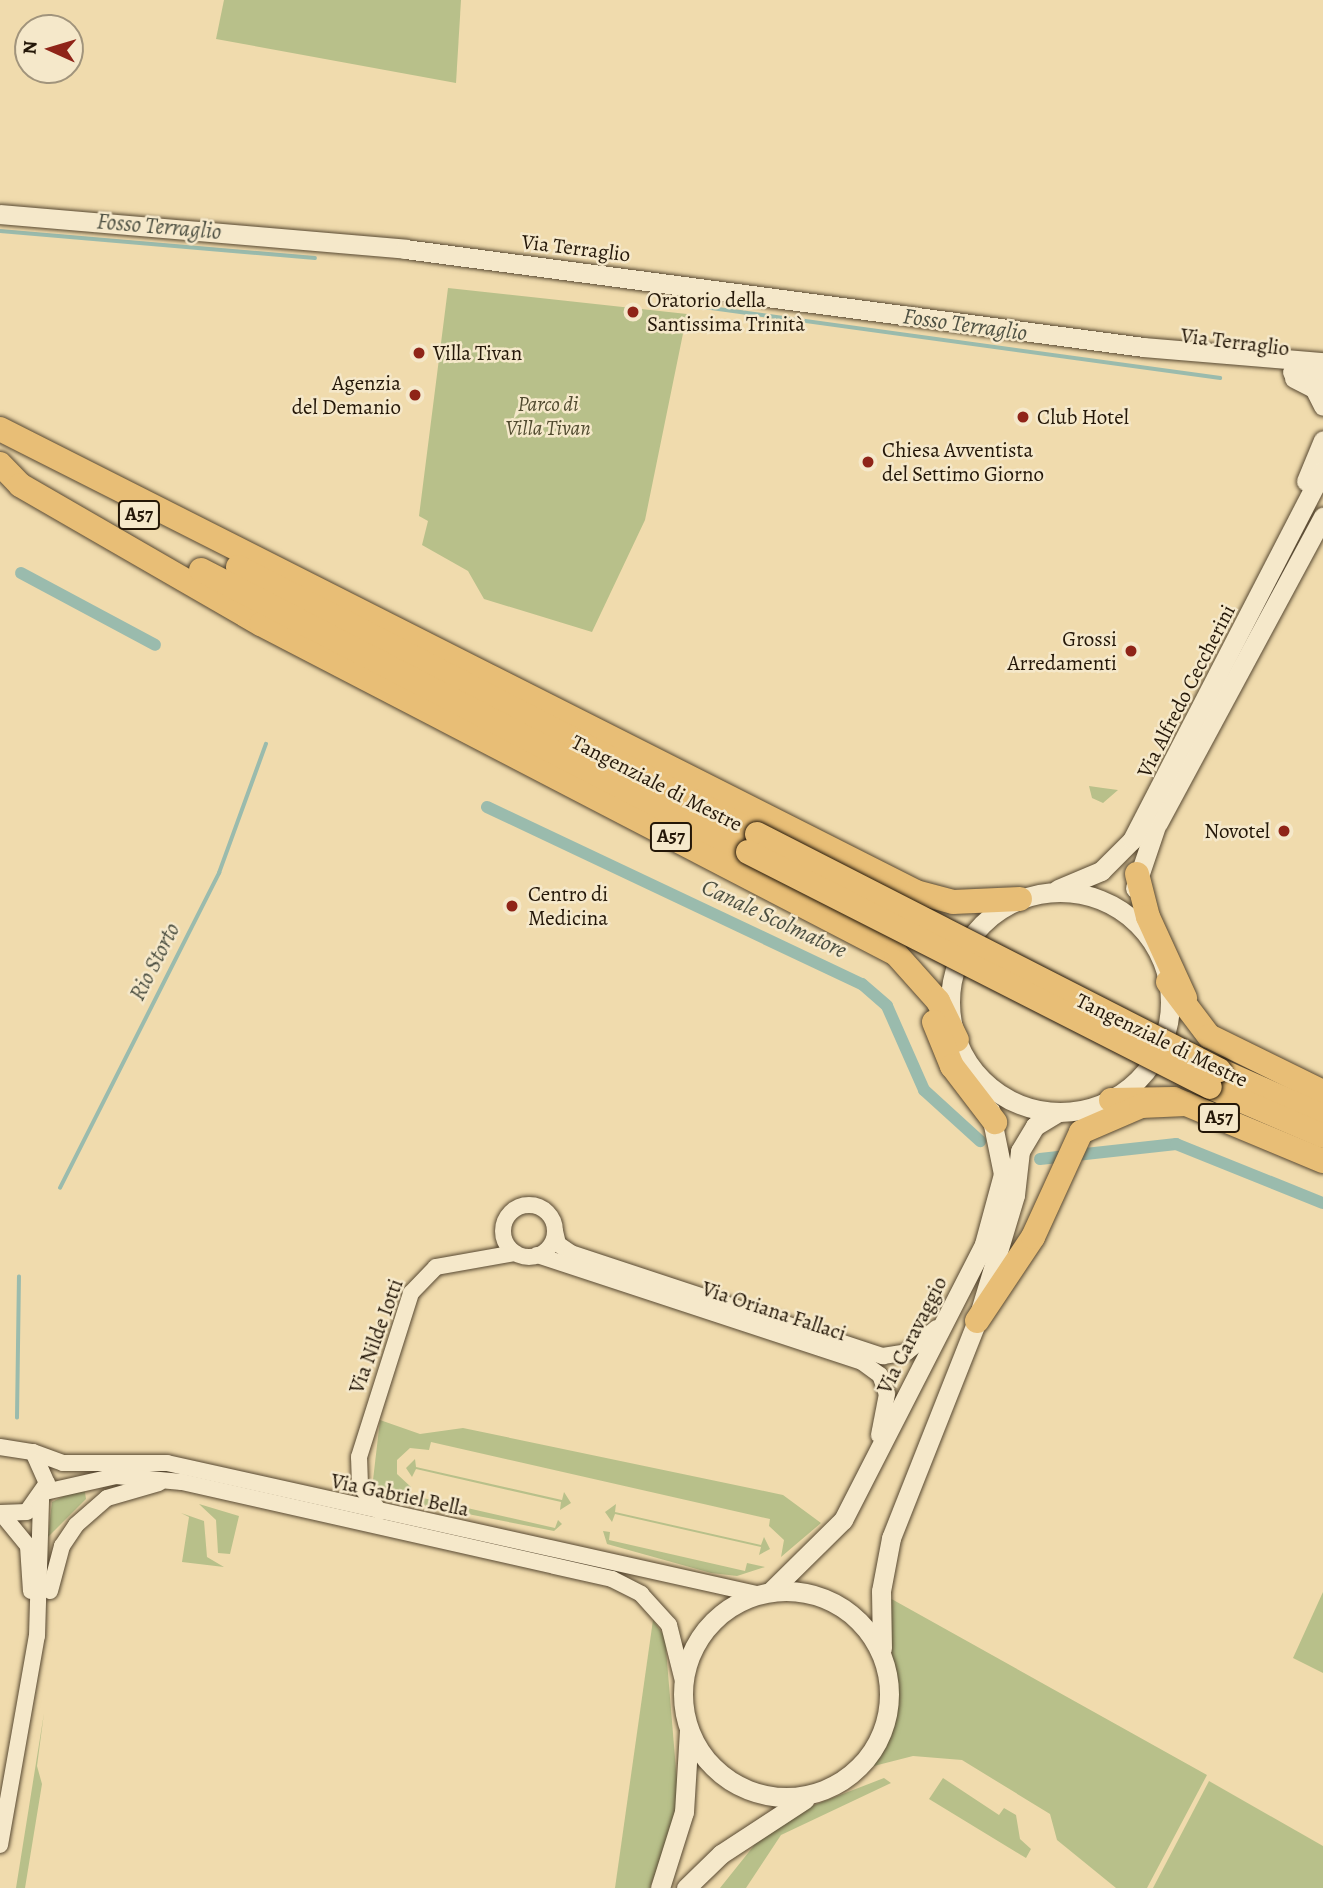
<!DOCTYPE html>
<meta charset="utf-8">
<style>
body{margin:0}
#map{position:relative;width:1323px;height:1888px;overflow:hidden;background:#f0dbad;font-family:Alegreya,serif}
div>[style]{position:absolute}
[style*='--x']{left:calc(var(--x)*1px);top:calc(var(--y)*1px);width:calc(var(--w)*1px);rotate:calc(var(--a)*1deg)}
.green>*{inset:0;background:#b8c08a}
.stream>*{height:3.5px;margin:-1.75px;padding:0 1.75px;transform-origin:1.75px;border-radius:1.75px;background:#9abbad}
.canal>*{height:12px;margin:-6px;padding:0 6px;transform-origin:6px;border-radius:6px;background:#9abbad}
.roads{filter:drop-shadow(0 0 2px #574831) drop-shadow(0 0 2px #574831)}
.tertiary>*{height:16px;margin:-8px;padding:0 8px;transform-origin:8px;border-radius:8px;background:#f5e8ca}
.tertiary>.ring{margin:-8px;padding:0;box-sizing:content-box;background:none;border:16px solid #f5e8ca;border-radius:50%}
.secondary>*{height:19px;margin:-9.5px;padding:0 9.5px;transform-origin:9.5px;border-radius:9.5px;background:#f5e8ca}
.secondary>.ring{margin:-9.5px;padding:0;box-sizing:content-box;background:none;border:19px solid #f5e8ca;border-radius:50%}
.motorway>*{height:24px;margin:-12px;padding:0 12px;transform-origin:12px;border-radius:12px;background:#e8be76}
.bridges{filter:drop-shadow(0 0 2px #241708) drop-shadow(0 0 2px #241708)}
.motorway-bridge>*{height:24px;margin:-12px;padding:0 12px;transform-origin:12px;border-radius:12px;background:#e8be76}
.dots>*{width:19px;height:19px;translate:-50% -50%;box-sizing:border-box;border:4px solid #f5e8ca;border-radius:50%}
span{translate:-50% -50%;white-space:nowrap;text-align:center;line-height:1.15;-webkit-text-stroke:5px #f5e8ca;paint-order:stroke}
.shield-label span{padding:2px 5px;background:#f5e8ca;border:2px solid;border-radius:5px;-webkit-text-stroke-width:0}
.shield-label{font-size:19px;color:#241708;font-weight:700}
.street-label{font-size:21px;color:#241708}
.poi-label{font-size:21px;color:#241708}
.left{translate:0 -50%;text-align:left}
.right{translate:-100% -50%;text-align:right}
.park-label{font-size:21px;color:#504a2f;font-style:italic}
.water-label{font-size:23px;color:#4d5042;font-style:italic}
.north{position:absolute;left:14px;top:14px;width:70px;height:70px;box-sizing:border-box;background:#f5e8ca;border:2px solid #a1947c;border-radius:50%;rotate:274deg;font-size:19px;font-weight:700;line-height:28px;text-align:center;color:#241708}
.north::after{content:'';display:block;margin:auto;width:24px;height:32px;background:#8f2418;clip-path:polygon(50% 0,100% 100%,50% 72%,0 100%)}
</style>
<div id="map">
<div class="green">
<div style="clip-path:polygon(224px 0,461px 0,456px 83px,216px 39px)"></div>
<div style="clip-path:polygon(448px 288px,687px 314px,645px 520px,592px 632px,484px 599px,468px 571px,422px 545px,428px 521px,419px 516px)"></div>
<div style="clip-path:polygon(1089px 786px,1103px 788px,1118px 790px,1103px 803px,1092px 798px)"></div>
<div style="clip-path:polygon(380px 1420px,420px 1434px,463px 1428px,783px 1495px,821px 1523px,781px 1557px,784px 1540px,769px 1526px,770px 1519px,431px 1442px,429px 1450px,410px 1448px,397px 1460px,397px 1474px,411px 1487px,410px 1495px,555px 1528px,558px 1520px,562px 1524px,554px 1531px,391px 1499px,373px 1480px)"></div>
<div style="clip-path:polygon(415px 1459px,416px 1467px,562px 1500px,564px 1492px,571px 1503px,560px 1510px,561px 1502px,416px 1469px,412px 1477px,406px 1468px)"></div>
<div style="clip-path:polygon(84px 1486px,86px 1499px,48px 1537px,52px 1502px)"></div>
<div style="clip-path:polygon(199px 1504px,239px 1516px,230px 1554px,218px 1553px,216px 1520px)"></div>
<div style="clip-path:polygon(616px 1504px,615px 1512px,761px 1545px,764px 1537px,770px 1549px,759px 1555px,761px 1547px,615px 1514px,612px 1522px,605px 1512px)"></div>
<div style="clip-path:polygon(181px 1513px,204px 1521px,207px 1557px,224px 1567px,182px 1562px,189px 1517px)"></div>
<div style="clip-path:polygon(603px 1531px,610px 1532px,609px 1540px,745px 1571px,747px 1563px,765px 1567px,737px 1576px,711px 1573px,607px 1544px)"></div>
<div style="clip-path:polygon(1323px 1592px,1323px 1673px,1293px 1658px)"></div>
<div style="clip-path:polygon(888px 1597px,1207px 1775px,1147px 1888px,1116px 1888px,1057px 1840px,1050px 1814px,962px 1760px,913px 1756px,870px 1767px,896px 1713px)"></div>
<div style="clip-path:polygon(653px 1620px,665px 1637px,679px 1806px,650px 1888px,615px 1888px)"></div>
<div style="clip-path:polygon(44px 1713px,37px 1766px,42px 1784px,25px 1888px,16px 1888px)"></div>
<div style="clip-path:polygon(884px 1778px,891px 1783px,781px 1835px,746px 1888px,720px 1888px,760px 1838px,804px 1809px)"></div>
<div style="clip-path:polygon(943px 1778px,999px 1815px,1004px 1808px,1016px 1815px,1020px 1839px,1031px 1849px,1026px 1858px,929px 1799px)"></div>
<div style="clip-path:polygon(1209px 1781px,1323px 1846px,1323px 1888px,1153px 1888px)"></div>
</div>
<div class="stream">
<div style="--x:0;--y:231;--w:316;--a:4.9"></div>
<div style="--x:704;--y:307;--w:521;--a:7.83"></div>
<div style="--x:60;--y:1188;--w:353;--a:-63.2"></div>
<div style="--x:219;--y:873;--w:137;--a:-70"></div>
<div style="--x:17;--y:1418;--w:141;--a:-89.2"></div>
</div>
<div class="canal">
<div style="--x:21;--y:573;--w:152;--a:28.2"></div>
<div style="--x:487;--y:807;--w:415;--a:25.3"></div>
<div style="--x:862;--y:984;--w:33;--a:41"></div>
<div style="--x:887;--y:1006;--w:92;--a:66.2"></div>
<div style="--x:924;--y:1090;--w:76;--a:42.3"></div>
<div style="--x:1040;--y:1159;--w:137;--a:-6.3"></div>
<div style="--x:1176;--y:1144;--w:158;--a:21.9"></div>
</div>
<div class="roads">
<div class="tertiary">
<div class="ring" style="left:503px;top:1205px;width:36px;height:36px"></div>
<div style="--x:555;--y:1231;--w:13;--a:77"></div>
<div style="--x:558;--y:1244;--w:16;--a:35"></div>
<div style="--x:571;--y:1253;--w:329;--a:18.3"></div>
<div style="--x:883;--y:1356;--w:24;--a:-9"></div>
<div style="--x:907;--y:1352;--w:38;--a:-39"></div>
<div style="--x:537;--y:1255;--w:342;--a:18.2"></div>
<div style="--x:862;--y:1362;--w:22;--a:36"></div>
<div style="--x:880;--y:1375;--w:20;--a:70"></div>
<div style="--x:887;--y:1394;--w:42;--a:101"></div>
<div style="--x:0;--y:1447;--w:33;--a:9"></div>
<div style="--x:33;--y:1452;--w:34;--a:66"></div>
<div style="--x:47;--y:1483;--w:35;--a:125"></div>
<div style="--x:27;--y:1512;--w:27;--a:178"></div>
<div style="--x:33;--y:1452;--w:32;--a:20"></div>
<div style="--x:63;--y:1463;--w:104;--a:0"></div>
<div style="--x:167;--y:1463;--w:604;--a:12.52"></div>
<div style="--x:45;--y:1492;--w:73;--a:-12.7"></div>
<div style="--x:116;--y:1476;--w:66;--a:5.2"></div>
<div style="--x:182;--y:1482;--w:441;--a:12.7"></div>
<div style="--x:612;--y:1579;--w:33;--a:27"></div>
<div style="--x:641;--y:1594;--w:42;--a:47.9"></div>
<div style="--x:669;--y:1625;--w:58;--a:76"></div>
<div style="--x:380;--y:1512;--w:34;--a:-127"></div>
<div style="--x:360;--y:1485;--w:28;--a:-92"></div>
<div style="--x:359;--y:1457;--w:172;--a:-72.4"></div>
<div style="--x:411;--y:1293;--w:36;--a:-46"></div>
<div style="--x:436;--y:1267;--w:80;--a:-10"></div>
<div style="--x:1;--y:1513;--w:43;--a:50.7"></div>
<div style="--x:28;--y:1546;--w:45;--a:86.2"></div>
<div style="--x:50;--y:1591;--w:47;--a:-75.1"></div>
<div style="--x:62;--y:1546;--w:25;--a:-56"></div>
<div style="--x:76;--y:1525;--w:41;--a:-41.1"></div>
<div style="--x:107;--y:1498;--w:54;--a:-16.1"></div>
<div style="--x:0;--y:1845;--w:212;--a:-80"></div>
<div style="--x:37;--y:1636;--w:137;--a:-88.3"></div>
</div>
<div class="secondary">
<div style="--x:0;--y:214;--w:407;--a:4.9"></div>
<div style="--x:405;--y:249;--w:744;--a:7.56"></div>
<div style="--x:1143;--y:347;--w:181;--a:4.8"></div>
<div style="--x:1292;--y:372;--w:32;--a:11"></div>
<div style="--x:1294;--y:378;--w:22;--a:27"></div>
<div style="--x:1314;--y:388;--w:20;--a:63"></div>
<div style="--x:1306;--y:481;--w:44;--a:-67.5"></div>
<div style="--x:1158;--y:823;--w:348;--a:-61.7"></div>
<div style="--x:1135;--y:888;--w:81;--a:-71.3"></div>
<div style="--x:1058;--y:889;--w:47;--a:-22.7"></div>
<div style="--x:1101;--y:871;--w:44;--a:-45"></div>
<div style="--x:1132;--y:840;--w:416;--a:-62.7"></div>
<div class="ring" style="left:950px;top:892px;width:201px;height:201px"></div>
<div class="ring" style="left:683px;top:1591px;width:187px;height:187px"></div>
<div style="--x:771;--y:1591;--w:101;--a:-44.6"></div>
<div style="--x:843;--y:1520;--w:310;--a:-62.9"></div>
<div style="--x:984;--y:1244;--w:73;--a:-74.8"></div>
<div style="--x:1003;--y:1174;--w:65;--a:-101.5"></div>
<div style="--x:882;--y:1648;--w:57;--a:-91"></div>
<div style="--x:881;--y:1591;--w:54;--a:-79.3"></div>
<div style="--x:891;--y:1538;--w:233;--a:-68.4"></div>
<div style="--x:977;--y:1321;--w:132;--a:-73.2"></div>
<div style="--x:1015;--y:1195;--w:44;--a:-83.5"></div>
<div style="--x:1020;--y:1151;--w:29;--a:-59"></div>
<div style="--x:1035;--y:1126;--w:27;--a:-31"></div>
<div style="--x:660;--y:1888;--w:80;--a:-72.5"></div>
<div style="--x:684;--y:1812;--w:81;--a:-86.5"></div>
<div style="--x:686;--y:1888;--w:49;--a:-44.2"></div>
<div style="--x:721;--y:1854;--w:100;--a:-33.2"></div>
</div>
<div class="motorway">
<div style="--x:0;--y:429;--w:1026;--a:26.81"></div>
<div style="--x:916;--y:892;--w:38;--a:15"></div>
<div style="--x:953;--y:902;--w:67;--a:-2.6"></div>
<div style="--x:0;--y:464;--w:29;--a:46"></div>
<div style="--x:20;--y:485;--w:278;--a:30"></div>
<div style="--x:261;--y:624;--w:716;--a:27.46"></div>
<div style="--x:896;--y:954;--w:63;--a:48.2"></div>
<div style="--x:938;--y:1001;--w:43;--a:64"></div>
<div style="--x:238;--y:567;--w:584;--a:27.22"></div>
<div style="--x:201;--y:570;--w:615;--a:27.27"></div>
<div style="--x:1137;--y:874;--w:44;--a:75.7"></div>
<div style="--x:1148;--y:917;--w:89;--a:65.4"></div>
<div style="--x:1168;--y:982;--w:68;--a:52.8"></div>
<div style="--x:1209;--y:1036;--w:127;--a:26.2"></div>
<div style="--x:934;--y:1022;--w:48;--a:67.8"></div>
<div style="--x:952;--y:1066;--w:71;--a:52.5"></div>
<div style="--x:1219;--y:1070;--w:114;--a:23.9"></div>
<div style="--x:1210;--y:1087;--w:123;--a:23.4"></div>
<div style="--x:1111;--y:1100;--w:63;--a:-0.9"></div>
<div style="--x:1174;--y:1099;--w:161;--a:22.6"></div>
<div style="--x:977;--y:1321;--w:101;--a:-56.3"></div>
<div style="--x:1033;--y:1237;--w:115;--a:-65.4"></div>
<div style="--x:1081;--y:1132;--w:65;--a:-23.4"></div>
<div style="--x:1141;--y:1106;--w:45;--a:-2.5"></div>
</div>
</div>
<div class="bridges">
<div class="motorway-bridge">
<div style="--x:757;--y:834;--w:519;--a:27.06"></div>
<div style="--x:748;--y:852;--w:518;--a:26.96"></div>
</div>
</div>
<div class="dots">
<div style="left:633px;top:312px;background:#8f2418"></div>
<div style="left:419px;top:353px;background:#8f2418"></div>
<div style="left:415px;top:395px;background:#8f2418"></div>
<div style="left:1023px;top:417px;background:#8f2418"></div>
<div style="left:868px;top:462px;background:#8f2418"></div>
<div style="left:1131px;top:651px;background:#8f2418"></div>
<div style="left:1284px;top:831px;background:#8f2418"></div>
<div style="left:512px;top:906px;background:#8f2418"></div>
</div>
<div class="shield-label">
<span style="left:139px;top:515px">A57</span>
<span style="left:671px;top:837px">A57</span>
<span style="left:1219px;top:1118px">A57</span>
</div>
<div class="street-label">
<span style="left:576px;top:248px;rotate:7deg">Via Terraglio</span>
<span style="left:1235px;top:342px;rotate:7deg">Via Terraglio</span>
<span style="left:1186px;top:691px;rotate:-63deg">Via Alfredo Ceccherini</span>
<span style="left:657px;top:783px;rotate:27deg">Tangenziale di Mestre</span>
<span style="left:1162px;top:1040px;rotate:26deg">Tangenziale di Mestre</span>
<span style="left:774px;top:1311px;rotate:18deg">Via Oriana Fallaci</span>
<span style="left:912px;top:1335px;rotate:-63deg">Via Caravaggio</span>
<span style="left:376px;top:1336px;rotate:-70deg">Via Nilde Iotti</span>
<span style="left:400px;top:1495px;rotate:12deg">Via Gabriel Bella</span>
</div>
<div class="poi-label">
<span class="left" style="left:647px;top:312px">Oratorio della<br>Santissima Trinità</span>
<span class="left" style="left:433px;top:353px">Villa Tivan</span>
<span class="right" style="left:401px;top:395px">Agenzia<br>del Demanio</span>
<span class="left" style="left:1037px;top:417px">Club Hotel</span>
<span class="left" style="left:882px;top:462px">Chiesa Avventista<br>del Settimo Giorno</span>
<span class="right" style="left:1117px;top:651px">Grossi<br>Arredamenti</span>
<span class="right" style="left:1270px;top:831px">Novotel</span>
<span class="left" style="left:528px;top:906px">Centro di<br>Medicina</span>
</div>
<div class="park-label">
<span style="left:548px;top:416px">Parco di<br>Villa Tivan</span>
</div>
<div class="water-label">
<span style="left:159px;top:227px;rotate:5deg">Fosso Terraglio</span>
<span style="left:965px;top:325px;rotate:8deg">Fosso Terraglio</span>
<span style="left:774px;top:919px;rotate:25deg">Canale Scolmatore</span>
<span style="left:155px;top:962px;rotate:-63deg">Rio Storto</span>
</div>
<div class="north">N</div>
</div>
